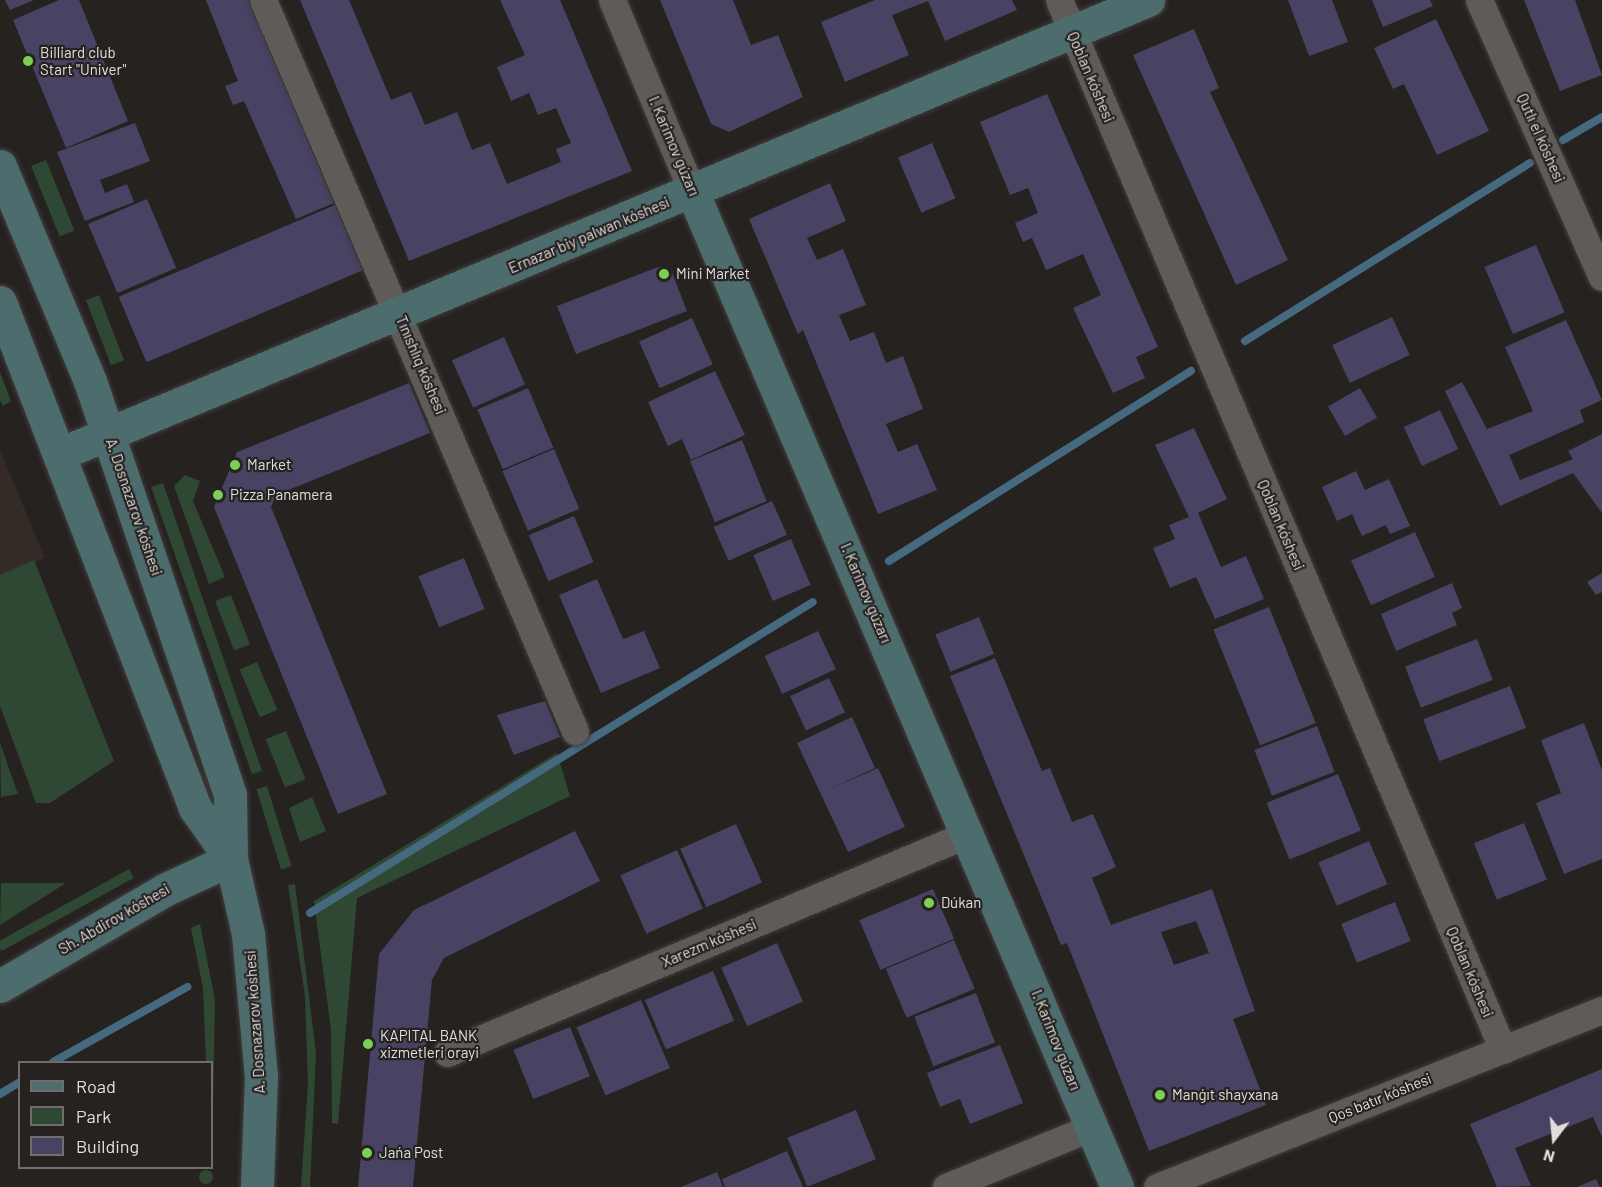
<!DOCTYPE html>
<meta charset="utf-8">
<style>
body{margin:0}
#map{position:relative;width:1602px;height:1187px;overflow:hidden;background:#252220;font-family:Barlow,sans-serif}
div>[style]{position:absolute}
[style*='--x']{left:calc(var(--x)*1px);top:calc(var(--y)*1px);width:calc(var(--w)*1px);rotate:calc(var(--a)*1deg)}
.built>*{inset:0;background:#342b26}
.green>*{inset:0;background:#2e4834;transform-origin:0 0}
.round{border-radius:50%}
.stream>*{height:8px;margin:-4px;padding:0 4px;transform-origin:4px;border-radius:4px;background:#456a80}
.building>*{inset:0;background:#484263;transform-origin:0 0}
.roads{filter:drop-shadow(0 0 2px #413e3c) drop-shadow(0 0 2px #413e3c)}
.street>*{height:27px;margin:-13.5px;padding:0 13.5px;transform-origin:13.5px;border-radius:13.5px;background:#5f5b58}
.secondary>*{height:33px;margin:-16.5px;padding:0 16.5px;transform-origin:16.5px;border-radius:16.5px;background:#4c6c6e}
.dots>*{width:16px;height:16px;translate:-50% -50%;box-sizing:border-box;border:3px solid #252220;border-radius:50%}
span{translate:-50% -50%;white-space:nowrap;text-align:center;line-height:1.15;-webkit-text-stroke:4.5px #252220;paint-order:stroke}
.poi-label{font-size:15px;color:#e1dedd}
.left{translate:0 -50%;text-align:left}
.street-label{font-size:15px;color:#e1dedd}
.legend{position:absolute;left:18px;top:1061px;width:195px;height:108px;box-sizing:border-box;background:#252220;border:2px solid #706d6c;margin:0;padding:8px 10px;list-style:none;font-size:18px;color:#e1dedd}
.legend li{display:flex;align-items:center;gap:12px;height:30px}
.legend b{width:30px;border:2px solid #706d6c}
.north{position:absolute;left:1524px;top:1109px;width:60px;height:60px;-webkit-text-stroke:4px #252220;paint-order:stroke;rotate:196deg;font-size:16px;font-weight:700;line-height:24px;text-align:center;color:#e1dedd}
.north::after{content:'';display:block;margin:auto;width:21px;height:27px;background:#e1dedd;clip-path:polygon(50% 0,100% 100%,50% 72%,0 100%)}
</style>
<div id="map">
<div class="built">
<div style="clip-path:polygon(0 450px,45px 558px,0 577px)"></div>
</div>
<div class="green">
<div style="left:46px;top:160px;width:76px;height:16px;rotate:68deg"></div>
<div style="left:99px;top:295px;width:70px;height:14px;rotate:69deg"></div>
<div style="clip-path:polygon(0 372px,11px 401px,3px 406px,0 400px)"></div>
<div style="clip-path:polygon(185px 475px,200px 481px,193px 501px,225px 577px,209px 584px,174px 486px)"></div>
<div style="clip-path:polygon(163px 483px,262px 771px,252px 774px,151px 487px)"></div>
<div style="clip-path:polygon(34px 560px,114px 761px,50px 803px,36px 803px,0 706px,0 575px)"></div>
<div style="left:231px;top:595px;width:53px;height:17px;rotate:69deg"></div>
<div style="left:257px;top:662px;width:52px;height:19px;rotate:67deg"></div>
<div style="left:286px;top:731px;width:52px;height:22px;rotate:68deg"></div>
<div style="clip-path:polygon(0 743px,18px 794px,1px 797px)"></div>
<div style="clip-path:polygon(557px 753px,570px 796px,357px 898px,338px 1124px,332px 1123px,331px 1030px,314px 901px)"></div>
<div style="left:267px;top:786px;width:84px;height:11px;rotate:73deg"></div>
<div style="clip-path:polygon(312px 797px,326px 831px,300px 842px,289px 808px)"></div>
<div style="left:129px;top:869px;width:10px;height:151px;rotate:61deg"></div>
<div style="clip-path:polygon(1px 883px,66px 883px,0 925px)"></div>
<div style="clip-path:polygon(295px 884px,316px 1053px,310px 1187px,301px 1187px,308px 1084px,305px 996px,288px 885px)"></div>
<div style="clip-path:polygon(200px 924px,215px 1000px,212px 1165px,212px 1062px,206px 1062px,203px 988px,191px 928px)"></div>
<div class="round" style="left:199px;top:1170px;width:14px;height:14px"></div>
</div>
<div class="stream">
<div style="--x:1563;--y:140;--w:45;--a:-30.5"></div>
<div style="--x:1245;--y:341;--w:336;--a:-32"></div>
<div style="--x:889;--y:561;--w:357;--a:-32.2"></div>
<div style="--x:310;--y:913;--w:591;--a:-31.73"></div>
<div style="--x:53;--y:1062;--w:154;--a:-29.2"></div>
<div style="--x:0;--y:1094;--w:23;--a:-31"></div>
</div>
<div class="building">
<div style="clip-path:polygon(5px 0,34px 0,10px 10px)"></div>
<div style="clip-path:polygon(59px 0,79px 0,128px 121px,66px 148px,13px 20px)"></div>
<div style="clip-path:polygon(206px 0,248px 0,334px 203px,296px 219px,244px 101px,233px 105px,225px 86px,238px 81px)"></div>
<div style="clip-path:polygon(300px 0,349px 0,391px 100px,411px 92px,425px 125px,457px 112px,472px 150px,490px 143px,507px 184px,561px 162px,556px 149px,571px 143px,556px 108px,538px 115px,529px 93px,511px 101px,497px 67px,525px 55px,500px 0,560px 0,632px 171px,409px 261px)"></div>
<div style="clip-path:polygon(660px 0,733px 0,751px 45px,778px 35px,803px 97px,729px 132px,711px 124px)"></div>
<div style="clip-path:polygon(875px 0,1012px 0,1017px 10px,945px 41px,928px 1px,892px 15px,909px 55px,845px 82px,821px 22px)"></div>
<div style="clip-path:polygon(1288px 0,1332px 0,1348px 42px,1309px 56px)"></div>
<div style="clip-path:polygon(1372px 0,1430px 0,1433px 6px,1383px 27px)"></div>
<div style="clip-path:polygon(1524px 0,1575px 0,1602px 75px,1560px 91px)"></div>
<div style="clip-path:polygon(1436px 19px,1489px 131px,1437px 155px,1404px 84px,1393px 89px,1374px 48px)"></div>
<div style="clip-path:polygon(1194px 29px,1219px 88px,1210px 92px,1288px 260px,1236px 285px,1133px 55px)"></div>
<div style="clip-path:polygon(1047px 94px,1158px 347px,1136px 357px,1145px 378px,1113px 393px,1073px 308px,1101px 295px,1083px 254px,1046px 270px,1032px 238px,1023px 242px,1015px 223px,1038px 213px,1028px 188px,1010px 195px,980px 122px)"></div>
<div style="clip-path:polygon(135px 123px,150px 161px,100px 180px,105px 193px,127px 184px,134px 202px,85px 221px,57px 152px)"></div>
<div style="left:932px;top:143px;width:60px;height:37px;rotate:67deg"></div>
<div style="clip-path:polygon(830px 183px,846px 221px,807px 238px,817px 260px,843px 249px,866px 305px,839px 315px,850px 341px,874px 332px,886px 363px,903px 356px,923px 409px,886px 424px,898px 452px,917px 444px,937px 490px,878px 514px,803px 330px,798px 334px,749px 219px)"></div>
<div style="left:147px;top:199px;width:75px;height:64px;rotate:67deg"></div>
<div style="left:335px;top:205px;width:71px;height:235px;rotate:67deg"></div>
<div style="left:1536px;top:245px;width:73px;height:56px;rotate:67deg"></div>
<div style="clip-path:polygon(658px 267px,671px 270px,687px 311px,576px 354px,557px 306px)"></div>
<div style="left:1392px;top:317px;width:42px;height:66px;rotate:65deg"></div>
<div style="left:692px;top:318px;width:51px;height:58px;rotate:66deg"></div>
<div style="clip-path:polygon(1566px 320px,1602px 400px,1580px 410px,1584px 422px,1509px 455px,1520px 480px,1573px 459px,1568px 451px,1602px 434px,1602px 513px,1573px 473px,1500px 506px,1445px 391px,1462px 382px,1487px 429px,1533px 411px,1505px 347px)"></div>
<div style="left:504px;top:337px;width:52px;height:57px;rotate:66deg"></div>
<div style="clip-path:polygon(715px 371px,745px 435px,691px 460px,682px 439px,668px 446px,648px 402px)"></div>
<div style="clip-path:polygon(409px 383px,430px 433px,276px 495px,271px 507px,387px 794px,338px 814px,214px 507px,237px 452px)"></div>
<div style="left:528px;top:388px;width:65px;height:55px;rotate:67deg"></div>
<div style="left:1360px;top:388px;width:34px;height:37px;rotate:60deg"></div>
<div style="left:1440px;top:410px;width:43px;height:40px;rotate:65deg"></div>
<div style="clip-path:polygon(1194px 428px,1227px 499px,1198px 513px,1221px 567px,1246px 556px,1264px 599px,1215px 619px,1196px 577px,1170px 588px,1153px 548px,1175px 539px,1169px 525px,1189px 517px,1155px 445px)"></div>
<div style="left:742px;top:440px;width:66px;height:56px;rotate:68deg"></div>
<div style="left:554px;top:449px;width:65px;height:56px;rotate:67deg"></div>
<div style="clip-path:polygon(1356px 471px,1365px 490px,1389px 479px,1410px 526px,1390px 534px,1386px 525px,1362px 536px,1352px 514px,1337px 521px,1322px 487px)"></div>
<div style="left:772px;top:501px;width:37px;height:64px;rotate:66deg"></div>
<div style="left:574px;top:516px;width:50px;height:49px;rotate:67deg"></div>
<div style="left:1415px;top:532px;width:49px;height:70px;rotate:66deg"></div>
<div style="left:791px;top:539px;width:50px;height:41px;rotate:67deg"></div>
<div style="left:464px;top:558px;width:55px;height:49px;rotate:68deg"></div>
<div style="clip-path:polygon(1602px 573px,1602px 592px,1596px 595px,1587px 582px)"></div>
<div style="clip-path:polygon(597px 579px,623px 639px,644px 631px,660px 668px,601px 693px,559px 595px)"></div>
<div style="clip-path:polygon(1452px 583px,1462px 608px,1452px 613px,1457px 625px,1396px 651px,1381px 614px)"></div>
<div style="left:1269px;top:607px;width:125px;height:60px;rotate:68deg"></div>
<div style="left:979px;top:617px;width:40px;height:47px;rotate:68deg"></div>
<div style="left:818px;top:631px;width:42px;height:59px;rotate:65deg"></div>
<div style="left:1477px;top:639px;width:44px;height:77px;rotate:69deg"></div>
<div style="clip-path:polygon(evenodd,995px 658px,1042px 771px,1050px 768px,1072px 822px,1093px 814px,1116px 867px,1092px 878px,1111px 925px,1212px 889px,1255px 1011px,1233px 1019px,1266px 1105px,1149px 1151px,1067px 943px,1061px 945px,950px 676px,995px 658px,1196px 921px,1209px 953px,1174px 965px,1161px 932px,1196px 921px)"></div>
<div style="left:829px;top:678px;width:38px;height:43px;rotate:65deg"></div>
<div style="left:1510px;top:686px;width:45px;height:93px;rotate:69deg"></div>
<div style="clip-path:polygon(545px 701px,560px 737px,514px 755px,497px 715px)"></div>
<div style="clip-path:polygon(852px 717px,875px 768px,828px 790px,878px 768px,905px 827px,848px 852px,797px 743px)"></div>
<div style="clip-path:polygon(1584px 723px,1602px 770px,1602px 859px,1564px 874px,1536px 803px,1561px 793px,1541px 740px)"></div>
<div style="left:1317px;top:726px;width:49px;height:67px;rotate:69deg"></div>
<div style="left:1338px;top:774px;width:61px;height:77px;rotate:68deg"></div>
<div style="left:1524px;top:823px;width:61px;height:54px;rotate:68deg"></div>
<div style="left:736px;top:824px;width:64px;height:61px;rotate:66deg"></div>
<div style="clip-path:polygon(575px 831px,600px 881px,444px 958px,432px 980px,413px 1187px,358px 1187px,379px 954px,414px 910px)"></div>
<div style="left:1369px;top:841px;width:47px;height:55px;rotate:67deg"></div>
<div style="left:677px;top:850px;width:64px;height:62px;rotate:66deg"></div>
<div style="left:933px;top:889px;width:54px;height:80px;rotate:67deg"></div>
<div style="left:1395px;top:902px;width:42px;height:58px;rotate:68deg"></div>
<div style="left:954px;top:940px;width:53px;height:74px;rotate:67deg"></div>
<div style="left:777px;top:943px;width:64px;height:61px;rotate:66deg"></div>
<div style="left:713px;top:971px;width:54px;height:74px;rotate:67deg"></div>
<div style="left:976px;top:993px;width:53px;height:66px;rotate:69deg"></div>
<div style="left:641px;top:1000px;width:74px;height:70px;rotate:67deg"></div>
<div style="left:570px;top:1027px;width:53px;height:61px;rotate:68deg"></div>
<div style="clip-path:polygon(1000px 1045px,1023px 1103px,970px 1124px,960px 1099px,940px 1107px,927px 1073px)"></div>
<div style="clip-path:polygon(1602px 1069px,1602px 1137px,1593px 1117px,1515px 1148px,1531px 1186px,1497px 1187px,1470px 1124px)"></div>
<div style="left:856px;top:1110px;width:53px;height:74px;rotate:68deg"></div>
<div style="clip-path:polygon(787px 1151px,803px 1187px,725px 1187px,722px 1179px)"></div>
<div style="clip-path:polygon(717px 1172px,723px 1187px,681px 1187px)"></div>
<div style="clip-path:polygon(1596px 1179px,1600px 1187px,1577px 1187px)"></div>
</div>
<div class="roads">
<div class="street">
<div style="--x:263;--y:0;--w:795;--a:66.89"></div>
<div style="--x:612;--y:0;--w:207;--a:67.3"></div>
<div style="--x:1059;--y:0;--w:1140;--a:67.08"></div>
<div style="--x:1479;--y:0;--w:303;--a:66.1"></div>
<div style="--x:447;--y:1053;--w:567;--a:-22.81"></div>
<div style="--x:946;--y:1187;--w:158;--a:-22.3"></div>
<div style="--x:1157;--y:1187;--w:479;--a:-21.7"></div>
</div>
<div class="secondary">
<div style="--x:0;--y:166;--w:233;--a:67.3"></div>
<div style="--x:90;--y:381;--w:437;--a:71.3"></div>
<div style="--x:230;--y:795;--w:64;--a:89.1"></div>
<div style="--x:231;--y:859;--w:77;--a:77.2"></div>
<div style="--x:248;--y:934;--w:143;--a:84.8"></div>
<div style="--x:261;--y:1076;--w:111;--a:92.1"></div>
<div style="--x:692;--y:191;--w:1083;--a:66.89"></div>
<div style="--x:0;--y:302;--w:542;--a:68.92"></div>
<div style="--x:195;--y:808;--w:62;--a:54.8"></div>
<div style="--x:62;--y:453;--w:1177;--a:-22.64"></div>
<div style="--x:0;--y:986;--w:190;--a:-30.3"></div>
<div style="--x:164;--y:890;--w:74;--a:-24.8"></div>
</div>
</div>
<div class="dots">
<div style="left:28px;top:61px;background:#7bd156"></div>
<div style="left:664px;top:274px;background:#7bd156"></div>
<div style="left:235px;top:465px;background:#7bd156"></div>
<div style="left:218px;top:495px;background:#7bd156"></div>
<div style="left:929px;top:903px;background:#7bd156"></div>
<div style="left:368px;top:1044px;background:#7bd156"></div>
<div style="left:1160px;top:1095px;background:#7bd156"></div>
<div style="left:367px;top:1153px;background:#7bd156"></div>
</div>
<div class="poi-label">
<span class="left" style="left:40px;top:61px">Billiard club<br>Start "Univer"</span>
<span class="left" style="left:676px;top:274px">Mini Market</span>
<span class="left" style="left:247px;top:465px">Market</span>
<span class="left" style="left:230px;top:495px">Pizza Panamera</span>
<span class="left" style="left:941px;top:903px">Dúkan</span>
<span class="left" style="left:380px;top:1044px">KAPITAL BANK<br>xizmetleri orayi</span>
<span class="left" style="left:1172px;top:1095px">Manǵıt shayxana</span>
<span class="left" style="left:379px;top:1153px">Jańa Post</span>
</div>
<div class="street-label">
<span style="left:1091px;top:77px;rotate:67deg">Qoblan kóshesi</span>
<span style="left:1541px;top:138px;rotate:66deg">Qutlı el kóshesi</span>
<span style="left:674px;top:146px;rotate:67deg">I. Karimov gúzarı</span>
<span style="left:589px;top:235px;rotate:-23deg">Ernazar biy palwan kóshesi</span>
<span style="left:421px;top:365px;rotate:67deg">Tınıshlıq kóshesi</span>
<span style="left:134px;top:507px;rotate:71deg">A. Dosnazarov kóshesi</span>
<span style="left:1281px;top:525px;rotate:67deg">Qoblan kóshesi</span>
<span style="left:866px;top:593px;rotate:67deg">I. Karimov gúzarı</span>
<span style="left:114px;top:919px;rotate:-30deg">Sh. Abdirov kóshesi</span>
<span style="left:709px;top:943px;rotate:-23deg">Xarezm kóshesi</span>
<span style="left:1470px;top:972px;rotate:67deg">Qoblan kóshesi</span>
<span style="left:255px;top:1022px;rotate:-94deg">A. Dosnazarov kóshesi</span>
<span style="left:1056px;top:1040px;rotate:68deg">I. Karimov gúzarı</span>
<span style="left:1380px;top:1098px;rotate:-22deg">Qos batır kóshesi</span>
</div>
<ul class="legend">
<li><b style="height:8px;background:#4c6c6e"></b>Road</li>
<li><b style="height:16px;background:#2e4834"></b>Park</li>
<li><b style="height:16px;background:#484263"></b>Building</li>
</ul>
<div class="north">N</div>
</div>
